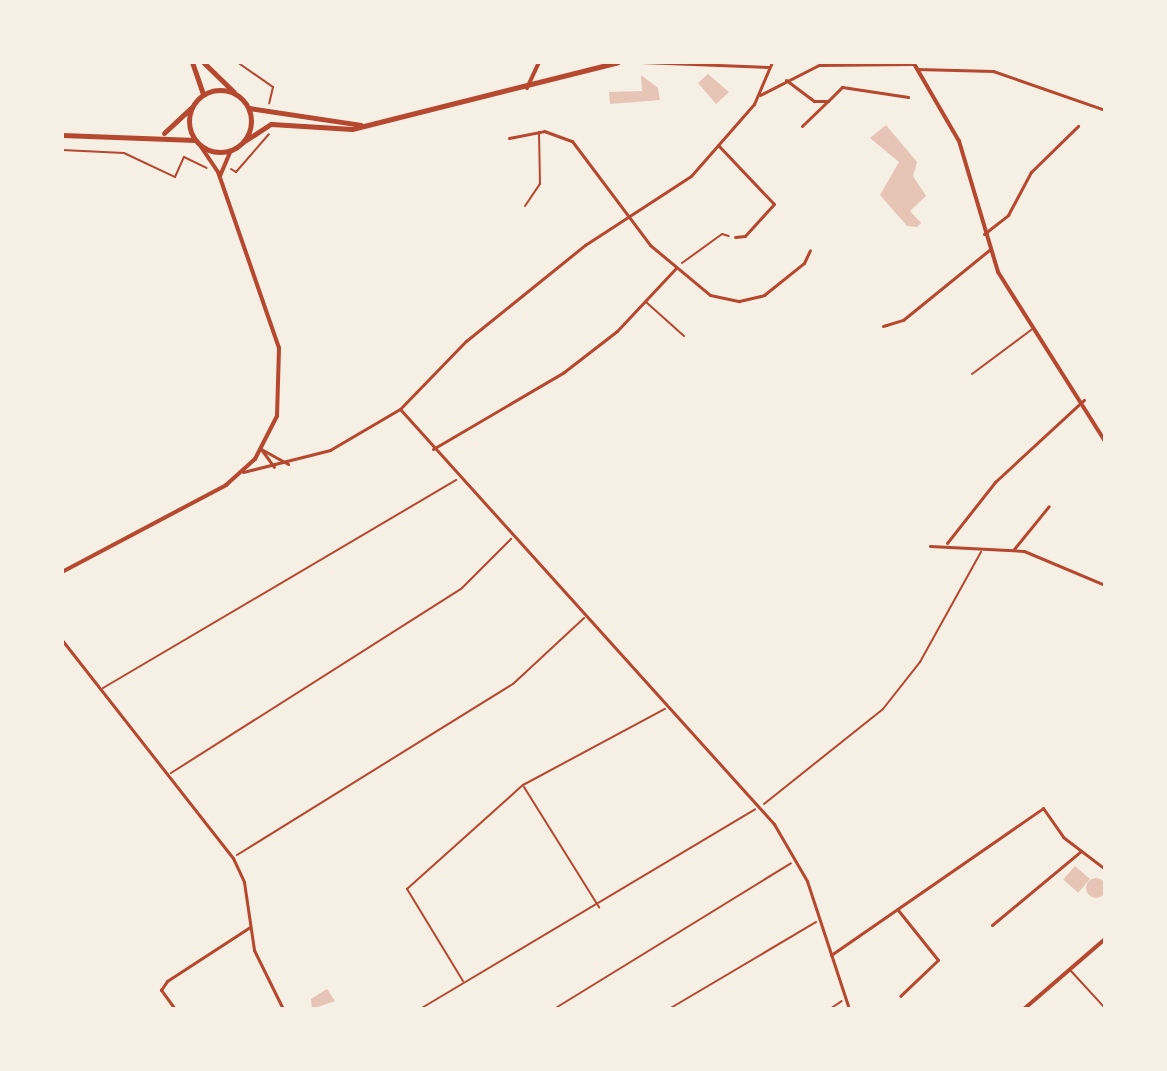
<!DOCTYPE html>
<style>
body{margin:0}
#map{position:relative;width:1167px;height:1071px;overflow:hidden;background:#f6efe4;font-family:"DM Sans",sans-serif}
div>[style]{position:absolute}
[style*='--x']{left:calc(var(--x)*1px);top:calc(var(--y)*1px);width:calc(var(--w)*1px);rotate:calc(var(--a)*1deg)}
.building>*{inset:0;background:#e6c5b7;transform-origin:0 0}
.round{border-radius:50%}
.path>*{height:2px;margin:-1px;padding:0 1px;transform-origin:1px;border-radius:1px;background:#b5482f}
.service>*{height:2px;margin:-1px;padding:0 1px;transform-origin:1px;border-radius:1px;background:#b5482f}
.minor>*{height:3px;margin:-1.5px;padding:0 1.5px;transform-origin:1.5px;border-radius:1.5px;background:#b5482f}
.tertiary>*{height:4px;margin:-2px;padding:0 2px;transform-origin:2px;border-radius:2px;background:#b5482f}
.secondary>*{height:5px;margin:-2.5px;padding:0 2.5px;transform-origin:2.5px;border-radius:2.5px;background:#b5482f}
.primary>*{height:5px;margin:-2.5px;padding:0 2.5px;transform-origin:2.5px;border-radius:2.5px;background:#b5482f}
.primary>.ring{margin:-2.5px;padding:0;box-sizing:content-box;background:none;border:5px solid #b5482f;border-radius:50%}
span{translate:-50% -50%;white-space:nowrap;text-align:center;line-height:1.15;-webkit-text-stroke:6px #f6efe4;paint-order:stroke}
.frame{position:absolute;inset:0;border:64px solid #f6efe4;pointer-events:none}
</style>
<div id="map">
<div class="building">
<div style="clip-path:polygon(708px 74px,729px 92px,716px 104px,698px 83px)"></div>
<div style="clip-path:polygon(641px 75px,658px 88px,660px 100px,610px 104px,609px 92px,642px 91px)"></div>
<div style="clip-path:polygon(886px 125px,917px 162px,913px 176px,926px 196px,910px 211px,921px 223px,917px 227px,907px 226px,880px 195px,899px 162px,870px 138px)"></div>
<div style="left:1075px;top:866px;width:20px;height:18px;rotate:41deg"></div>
<div class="round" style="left:1086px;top:878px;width:20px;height:20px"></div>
<div style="clip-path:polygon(327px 989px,335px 1001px,312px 1009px,311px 999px)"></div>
</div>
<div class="path">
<div style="--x:237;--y:62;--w:44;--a:34.8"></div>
<div style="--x:273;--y:87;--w:17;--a:103"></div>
<div style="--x:62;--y:150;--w:62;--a:2.8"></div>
<div style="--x:124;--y:153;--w:56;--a:25.2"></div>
<div style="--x:175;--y:177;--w:22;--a:-66"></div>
<div style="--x:184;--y:157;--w:25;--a:26"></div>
<div style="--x:231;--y:169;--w:6;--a:31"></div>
<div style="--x:236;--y:172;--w:50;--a:-49"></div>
<div style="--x:682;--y:263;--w:49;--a:-35.9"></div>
<div style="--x:722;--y:234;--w:7;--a:16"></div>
<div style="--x:103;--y:688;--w:410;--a:-30.5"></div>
<div style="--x:171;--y:773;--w:343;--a:-32.4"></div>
<div style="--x:461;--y:589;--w:71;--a:-45"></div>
<div style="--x:524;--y:787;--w:142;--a:58"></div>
<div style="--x:764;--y:804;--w:152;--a:-38.6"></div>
<div style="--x:883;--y:709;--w:60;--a:-51.8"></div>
<div style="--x:920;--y:662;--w:126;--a:-61"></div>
<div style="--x:237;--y:855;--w:325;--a:-31.8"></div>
<div style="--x:513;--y:684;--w:97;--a:-42.9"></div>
<div style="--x:463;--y:981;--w:108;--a:-121.3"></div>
<div style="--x:407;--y:889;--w:156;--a:-41.9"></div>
<div style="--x:523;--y:785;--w:161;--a:-28.2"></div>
<div style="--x:420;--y:1009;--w:390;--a:-30.8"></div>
<div style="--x:554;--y:1009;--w:278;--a:-31.6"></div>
<div style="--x:669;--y:1009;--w:171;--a:-30.6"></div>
<div style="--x:830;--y:1009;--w:14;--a:-34"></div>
</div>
<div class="service">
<div style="--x:525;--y:206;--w:27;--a:-56"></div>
<div style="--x:540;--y:184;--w:52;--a:-91.1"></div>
<div style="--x:646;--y:302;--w:51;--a:41.8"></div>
<div style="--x:972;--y:374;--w:74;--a:-36.7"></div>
<div style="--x:1071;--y:971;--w:50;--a:47.4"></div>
</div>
<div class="minor">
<div style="--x:641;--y:62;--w:128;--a:2.2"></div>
<div style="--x:917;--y:69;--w:76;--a:1.5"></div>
<div style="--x:993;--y:71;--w:119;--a:19.2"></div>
<div style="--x:786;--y:80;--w:35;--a:37"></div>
<div style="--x:814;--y:101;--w:14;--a:0"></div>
<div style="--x:828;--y:101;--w:20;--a:-45"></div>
<div style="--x:842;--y:87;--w:67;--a:8.6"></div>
<div style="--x:760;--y:95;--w:66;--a:-27"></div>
<div style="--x:819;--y:65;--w:94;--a:-0.6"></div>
<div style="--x:802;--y:126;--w:36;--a:-44"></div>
<div style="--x:509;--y:138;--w:36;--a:-11"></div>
<div style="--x:544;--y:131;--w:30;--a:20"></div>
<div style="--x:572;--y:141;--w:130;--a:53.1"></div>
<div style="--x:650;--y:245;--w:78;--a:39.8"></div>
<div style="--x:710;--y:295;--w:30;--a:12"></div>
<div style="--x:739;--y:301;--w:26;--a:-13"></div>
<div style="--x:764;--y:295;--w:51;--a:-38.7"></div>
<div style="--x:804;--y:263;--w:14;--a:-65"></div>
<div style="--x:718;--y:145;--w:81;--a:46.5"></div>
<div style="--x:774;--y:204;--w:43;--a:132.2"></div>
<div style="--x:745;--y:236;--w:10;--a:174"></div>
<div style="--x:984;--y:234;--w:31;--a:-38"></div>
<div style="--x:1008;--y:215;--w:49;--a:-61.9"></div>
<div style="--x:1031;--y:172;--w:66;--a:-44.4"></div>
<div style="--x:883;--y:326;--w:21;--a:-17"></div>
<div style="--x:903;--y:320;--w:111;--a:-39.1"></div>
<div style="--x:400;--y:409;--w:559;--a:47.97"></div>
<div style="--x:774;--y:824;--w:66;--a:59.9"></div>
<div style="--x:807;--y:881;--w:135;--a:71.8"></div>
<div style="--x:261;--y:449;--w:31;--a:29"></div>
<div style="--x:261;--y:449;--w:22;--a:54"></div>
<div style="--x:433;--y:449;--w:152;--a:-30.4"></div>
<div style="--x:564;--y:372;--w:67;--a:-37.7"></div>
<div style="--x:617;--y:331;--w:85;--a:-46.9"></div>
<div style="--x:243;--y:472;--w:90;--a:-14.2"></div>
<div style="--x:330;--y:450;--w:81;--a:-30.4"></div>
<div style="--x:400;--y:409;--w:95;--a:-45.9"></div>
<div style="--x:466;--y:341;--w:153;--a:-38.9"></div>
<div style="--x:585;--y:245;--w:126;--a:-33.1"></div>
<div style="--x:691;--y:176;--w:96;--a:-48.8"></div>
<div style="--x:754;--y:104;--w:46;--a:-66.8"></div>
<div style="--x:947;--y:543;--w:78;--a:-51.8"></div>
<div style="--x:995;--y:482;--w:121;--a:-42.7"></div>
<div style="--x:930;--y:546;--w:94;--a:3"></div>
<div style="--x:1024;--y:551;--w:88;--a:22.8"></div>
<div style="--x:1014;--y:549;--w:55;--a:-50.9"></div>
<div style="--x:62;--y:640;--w:277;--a:51.9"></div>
<div style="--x:233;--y:858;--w:26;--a:65"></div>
<div style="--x:244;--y:882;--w:69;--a:81.6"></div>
<div style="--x:254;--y:950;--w:66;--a:63.8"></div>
<div style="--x:898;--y:910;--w:64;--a:51.3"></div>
<div style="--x:938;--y:960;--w:52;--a:136.5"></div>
<div style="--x:992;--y:925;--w:116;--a:-39.7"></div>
<div style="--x:831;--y:955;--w:258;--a:-34.7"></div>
<div style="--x:1043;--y:808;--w:35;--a:55"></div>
<div style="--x:1063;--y:837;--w:53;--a:37.3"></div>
<div style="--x:175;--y:1009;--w:24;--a:-126"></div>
<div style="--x:161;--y:990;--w:11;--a:-56"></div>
<div style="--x:167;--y:981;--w:99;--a:-33"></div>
</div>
<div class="tertiary">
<div style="--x:913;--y:62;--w:91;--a:59.8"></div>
<div style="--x:959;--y:141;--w:137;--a:73.4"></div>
<div style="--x:998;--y:272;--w:200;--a:57.7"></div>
<div style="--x:527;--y:88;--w:29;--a:-65"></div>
<div style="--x:220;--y:176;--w:28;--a:-67"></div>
<div style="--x:62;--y:572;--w:186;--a:-27.9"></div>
<div style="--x:226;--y:485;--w:39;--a:-42"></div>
<div style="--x:255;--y:459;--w:48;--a:-62.9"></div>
<div style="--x:277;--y:416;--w:68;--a:-88.3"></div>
<div style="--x:279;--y:348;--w:186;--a:-109.1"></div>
<div style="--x:218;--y:172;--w:32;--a:-124"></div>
<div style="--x:1024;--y:1009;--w:107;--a:-40.8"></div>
</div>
<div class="secondary">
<div style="--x:164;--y:133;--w:38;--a:-43"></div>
<div style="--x:62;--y:135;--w:133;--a:2.2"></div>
</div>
<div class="primary">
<div style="--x:192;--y:62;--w:34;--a:71"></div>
<div style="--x:203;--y:62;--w:43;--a:44.1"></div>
<div class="ring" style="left:189px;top:90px;width:57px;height:57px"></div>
<div style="--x:249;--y:108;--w:113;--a:8.6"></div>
<div style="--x:243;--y:142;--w:33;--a:-33"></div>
<div style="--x:271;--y:124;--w:81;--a:3.5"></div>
<div style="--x:352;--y:129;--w:274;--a:-14.1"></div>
</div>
<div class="frame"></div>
</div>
